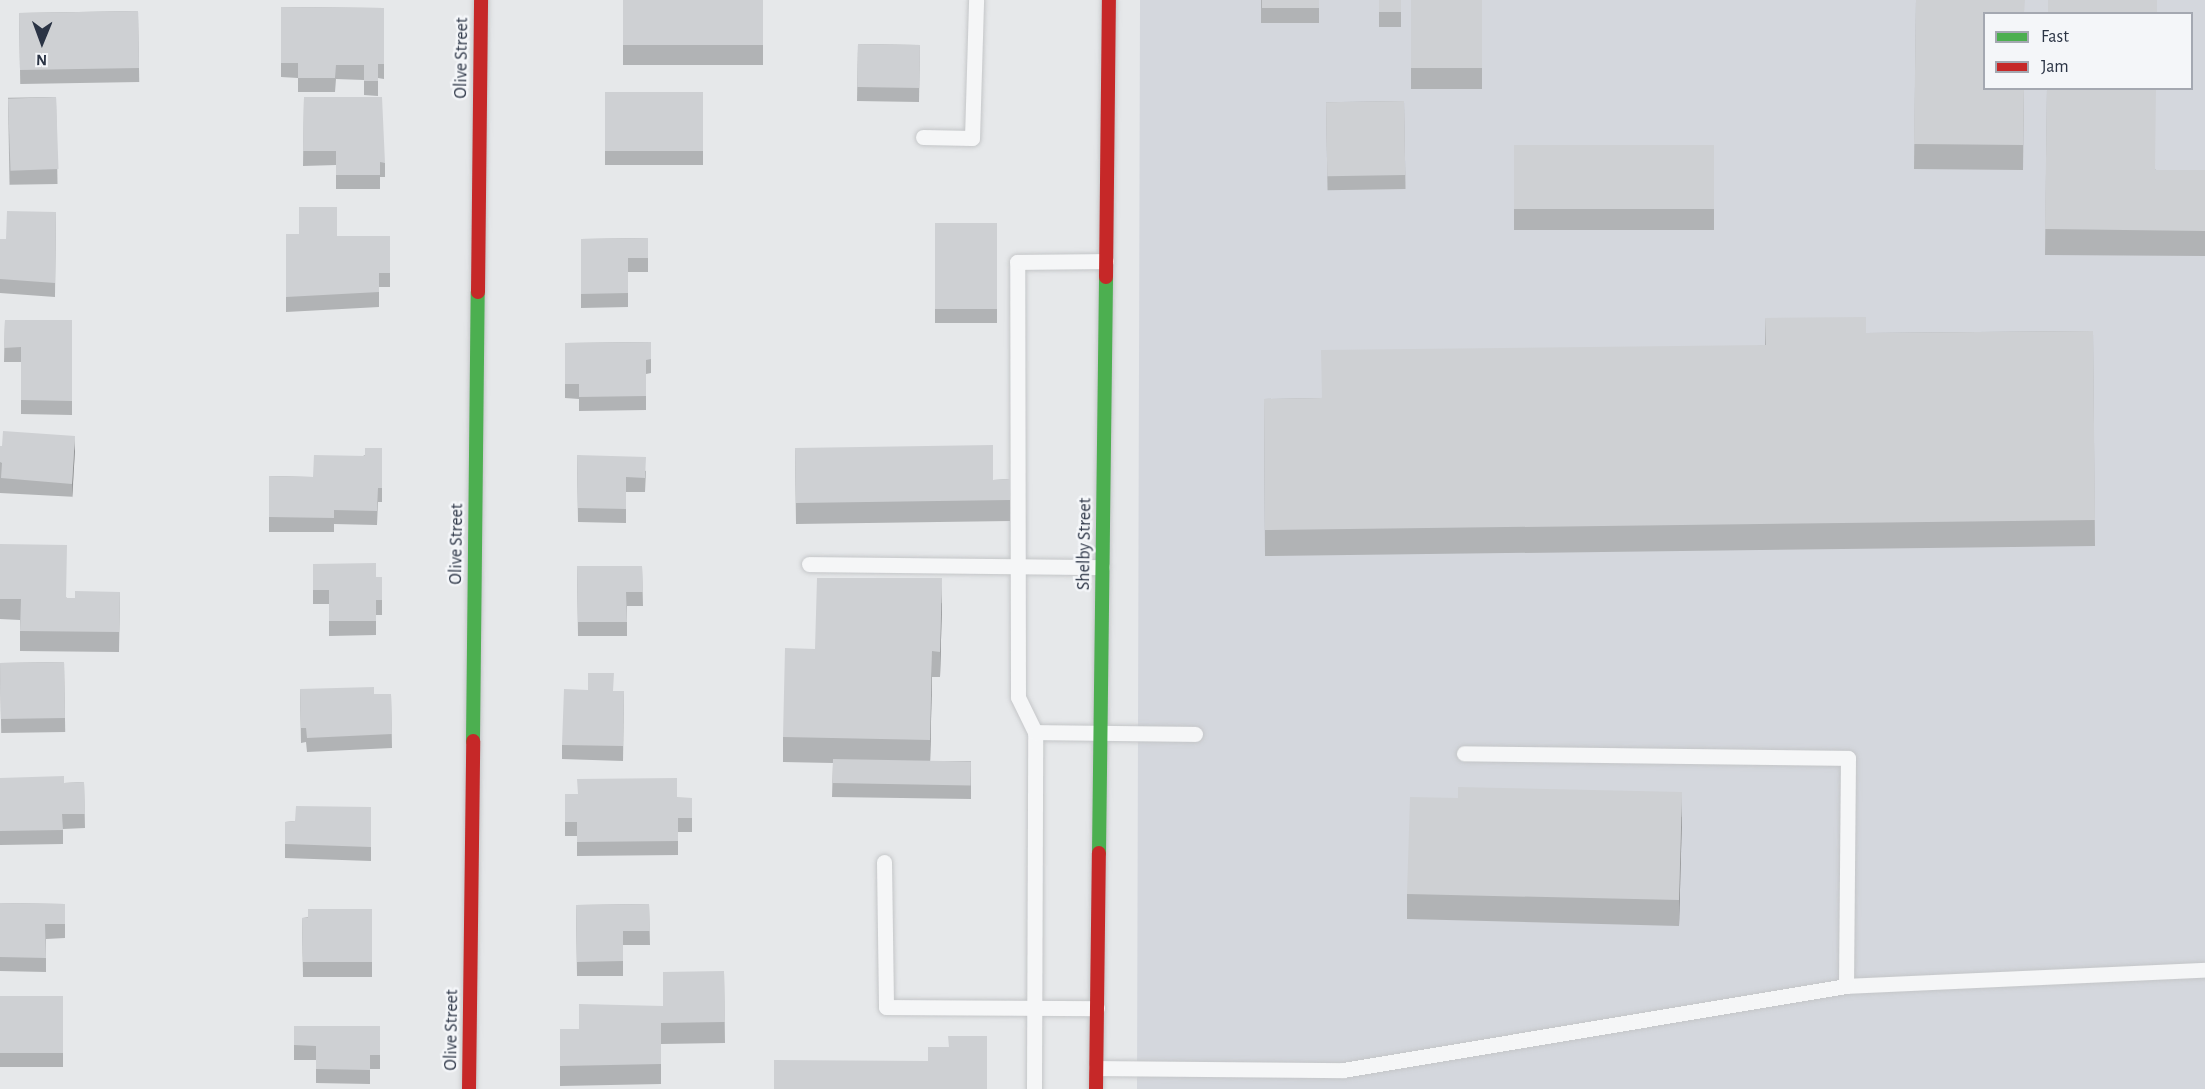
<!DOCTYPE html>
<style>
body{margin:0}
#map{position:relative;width:2205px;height:1089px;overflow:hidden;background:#e6e8ea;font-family:"Alegreya Sans",sans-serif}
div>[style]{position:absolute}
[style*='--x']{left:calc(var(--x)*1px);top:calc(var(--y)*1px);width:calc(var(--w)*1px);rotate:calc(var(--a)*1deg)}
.built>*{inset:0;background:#d4d7dd}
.roads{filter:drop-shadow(0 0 2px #c4c6c8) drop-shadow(0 0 2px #c4c6c8)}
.lane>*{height:15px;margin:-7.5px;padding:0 7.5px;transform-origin:7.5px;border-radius:7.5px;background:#f5f6f7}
.fast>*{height:14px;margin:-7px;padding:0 7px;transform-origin:7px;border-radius:7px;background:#4caf50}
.jam>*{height:14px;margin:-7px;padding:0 7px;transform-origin:7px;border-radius:7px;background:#c62828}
.wall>*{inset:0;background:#b1b3b5;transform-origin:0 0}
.shaded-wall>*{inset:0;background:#909294}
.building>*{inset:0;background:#ced0d3;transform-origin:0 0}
span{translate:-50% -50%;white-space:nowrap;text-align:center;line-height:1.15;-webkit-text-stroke:5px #f4f6f9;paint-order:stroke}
.street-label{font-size:18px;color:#2b3445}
.legend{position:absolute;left:1983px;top:12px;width:210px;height:78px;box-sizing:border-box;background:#f4f6f9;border:2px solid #a4a8b1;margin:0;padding:8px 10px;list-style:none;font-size:18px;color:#2b3445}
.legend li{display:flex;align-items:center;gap:12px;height:30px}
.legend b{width:30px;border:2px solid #a4a8b1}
.north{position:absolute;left:12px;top:12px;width:60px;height:60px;-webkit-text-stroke:4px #f4f6f9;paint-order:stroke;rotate:181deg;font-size:16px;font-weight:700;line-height:24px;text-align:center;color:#2b3445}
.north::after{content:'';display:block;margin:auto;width:21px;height:27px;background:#2b3445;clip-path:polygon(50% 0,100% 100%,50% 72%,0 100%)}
</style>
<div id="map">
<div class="built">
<div style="clip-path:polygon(evenodd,1140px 0,2205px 0,2205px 1089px,1137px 1089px,1140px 0,1984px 14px,2192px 14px,2192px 88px,1984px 88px,1984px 14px)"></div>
</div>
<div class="roads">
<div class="lane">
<div style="--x:923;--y:137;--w:49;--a:1.2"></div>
<div style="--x:972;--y:138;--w:138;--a:-88.3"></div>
<div style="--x:809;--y:564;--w:293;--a:0.6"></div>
<div style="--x:1035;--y:732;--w:39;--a:-116"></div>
<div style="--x:1018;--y:697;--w:435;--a:-90.1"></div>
<div style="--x:1017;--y:262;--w:89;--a:-0.6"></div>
<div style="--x:884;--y:862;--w:145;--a:89.2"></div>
<div style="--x:886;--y:1007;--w:211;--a:0.3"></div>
<div style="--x:1846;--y:986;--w:359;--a:-2.6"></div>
<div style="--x:1096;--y:1068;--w:247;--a:0.5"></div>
<div style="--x:1343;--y:1070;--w:510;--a:-9.48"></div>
<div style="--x:1846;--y:986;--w:228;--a:-89.5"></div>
<div style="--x:1848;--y:758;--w:384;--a:-179.3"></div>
<div style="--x:1034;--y:1089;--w:357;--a:-89.8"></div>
<div style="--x:1035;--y:732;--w:160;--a:0.7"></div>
</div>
<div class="fast">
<div style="--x:473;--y:741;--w:449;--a:-89.4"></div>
<div style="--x:1099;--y:853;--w:576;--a:-89.3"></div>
</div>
<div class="jam">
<div style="--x:1106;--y:277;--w:277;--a:-89.4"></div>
<div style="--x:478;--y:292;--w:292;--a:-89.4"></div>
<div style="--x:469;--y:1089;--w:348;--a:-89.3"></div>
<div style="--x:1096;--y:1089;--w:236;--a:-89.3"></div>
</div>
</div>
<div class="wall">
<div style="left:623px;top:0;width:140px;height:65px"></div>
<div style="left:1261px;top:0;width:58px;height:23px"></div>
<div style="left:1379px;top:0;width:22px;height:27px"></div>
<div style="left:1411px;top:0;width:71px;height:89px"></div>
<div style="clip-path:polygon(1916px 0,2024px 88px,2023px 170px,1914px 169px)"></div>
<div style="clip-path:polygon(281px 7px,384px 8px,384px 79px,378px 78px,378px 96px,364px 95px,364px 80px,336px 79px,335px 92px,298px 92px,298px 78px,281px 77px)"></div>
<div style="left:138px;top:11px;width:71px;height:119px;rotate:89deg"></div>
<div style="left:858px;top:44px;width:62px;height:57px;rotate:1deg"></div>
<div style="clip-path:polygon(2047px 88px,2156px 170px,2205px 170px,2205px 256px,2045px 255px)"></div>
<div style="left:703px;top:92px;width:73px;height:98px;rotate:90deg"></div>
<div style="left:56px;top:97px;width:87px;height:48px;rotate:89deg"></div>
<div style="clip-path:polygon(304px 97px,385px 163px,385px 177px,380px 177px,380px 189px,336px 189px,336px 165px,303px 166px)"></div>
<div style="left:1404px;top:101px;width:88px;height:78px;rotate:89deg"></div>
<div style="left:1714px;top:145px;width:85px;height:200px;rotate:90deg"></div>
<div style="clip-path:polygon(56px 212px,55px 297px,0 293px,0 239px,6px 239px)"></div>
<div style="left:935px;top:223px;width:62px;height:100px"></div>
<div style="clip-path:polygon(286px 234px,299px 234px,337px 236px,390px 236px,390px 287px,379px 287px,379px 307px,286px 312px)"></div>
<div style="clip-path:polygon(648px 238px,648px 272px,628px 272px,628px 307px,581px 308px,581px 239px)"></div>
<div style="clip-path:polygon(1765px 318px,1866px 333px,2093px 331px,2095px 546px,1265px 556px,1264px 399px,1321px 398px,1765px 345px)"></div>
<div style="clip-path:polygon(5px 320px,72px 320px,72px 415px,21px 414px,21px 362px,4px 362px)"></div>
<div style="clip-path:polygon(651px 342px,651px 373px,646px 374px,646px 410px,579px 411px,579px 399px,565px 398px,565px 343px)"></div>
<div style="left:0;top:446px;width:75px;height:47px;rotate:3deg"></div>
<div style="clip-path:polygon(382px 448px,382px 502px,378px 502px,377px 525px,334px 524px,334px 532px,269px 532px,269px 476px,313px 477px)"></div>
<div style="clip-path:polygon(795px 448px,993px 480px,1010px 479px,1010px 521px,796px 524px)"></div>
<div style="clip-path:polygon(577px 455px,646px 471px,645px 492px,626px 492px,626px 523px,578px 522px)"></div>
<div style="clip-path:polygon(0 544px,67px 598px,75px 598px,120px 592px,119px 652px,20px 651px,20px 620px,0 619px)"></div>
<div style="clip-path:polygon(313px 564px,376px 577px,382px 600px,382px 615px,376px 615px,376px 635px,329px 636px,329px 604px,313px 604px)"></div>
<div style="clip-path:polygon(577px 566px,642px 566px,643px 606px,627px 606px,627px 636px,578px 636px)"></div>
<div style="clip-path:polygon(942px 603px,940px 677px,932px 677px,930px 761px,971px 761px,971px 799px,832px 797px,833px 763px,783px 762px,783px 737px,815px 649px)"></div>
<div style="left:64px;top:662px;width:70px;height:64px;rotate:89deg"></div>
<div style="clip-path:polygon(300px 689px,374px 694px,391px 694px,392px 748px,307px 752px,306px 742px,301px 743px)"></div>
<div style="clip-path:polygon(614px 691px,624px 691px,623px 761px,562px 759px,562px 745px)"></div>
<div style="clip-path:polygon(0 778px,64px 783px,84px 782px,85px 828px,63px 829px,63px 844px,0 845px)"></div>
<div style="clip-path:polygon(565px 794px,692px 798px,692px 832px,678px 832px,678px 855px,577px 856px,577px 836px,565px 836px)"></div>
<div style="clip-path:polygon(1458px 798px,1682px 817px,1679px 926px,1407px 919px,1407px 894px)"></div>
<div style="clip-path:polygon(371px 807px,371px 861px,285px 858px,285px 822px,295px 821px)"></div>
<div style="clip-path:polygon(0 903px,65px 904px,65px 938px,46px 939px,46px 972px,0 971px)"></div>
<div style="clip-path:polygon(649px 904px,650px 945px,623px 945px,623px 976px,577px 976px,576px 905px)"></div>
<div style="clip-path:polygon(372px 909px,372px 977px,303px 977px,302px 918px)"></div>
<div style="clip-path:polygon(724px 971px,725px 1043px,661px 1044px,661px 1084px,560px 1086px,560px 1029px,579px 1029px,663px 1006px)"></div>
<div style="left:63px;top:996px;width:71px;height:63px;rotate:90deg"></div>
<div style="clip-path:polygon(294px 1026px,380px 1026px,380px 1069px,370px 1069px,370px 1084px,316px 1083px,316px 1060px,294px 1060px)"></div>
</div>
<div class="shaded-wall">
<div style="clip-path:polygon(75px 436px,75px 450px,72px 498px,72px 484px)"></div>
<div style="clip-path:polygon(942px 578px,942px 603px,940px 677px,940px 652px)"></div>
<div style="clip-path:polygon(932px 651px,932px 677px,930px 766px,930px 740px)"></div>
<div style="clip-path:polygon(1682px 792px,1682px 817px,1679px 926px,1679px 900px)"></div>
</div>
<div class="building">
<div style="left:623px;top:0;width:140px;height:45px"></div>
<div style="left:1262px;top:0;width:57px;height:8px"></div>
<div style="left:1379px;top:0;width:22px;height:12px"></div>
<div style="left:1411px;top:0;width:71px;height:68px"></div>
<div style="clip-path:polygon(1916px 0,2025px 0,2024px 14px,1984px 14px,1984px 88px,2024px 88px,2023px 145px,1914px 144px)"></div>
<div style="left:2048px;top:0;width:109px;height:14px"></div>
<div style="clip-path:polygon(281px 7px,384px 8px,384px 64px,378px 64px,378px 81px,364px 81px,364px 65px,336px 65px,335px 78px,298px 78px,298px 63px,281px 63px)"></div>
<div style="left:138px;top:11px;width:57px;height:119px;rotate:89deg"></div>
<div style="left:858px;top:44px;width:62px;height:43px;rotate:1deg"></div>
<div style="clip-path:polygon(2047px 88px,2156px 88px,2155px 170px,2205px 170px,2205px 231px,2045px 229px)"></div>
<div style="left:703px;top:92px;width:59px;height:98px;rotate:90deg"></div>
<div style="left:56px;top:97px;width:72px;height:48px;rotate:88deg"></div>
<div style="clip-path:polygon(304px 97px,382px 97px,385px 163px,380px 162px,380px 175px,336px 175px,336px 151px,303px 151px)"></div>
<div style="left:1404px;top:101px;width:74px;height:78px;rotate:89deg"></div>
<div style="left:1714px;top:145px;width:64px;height:200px;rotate:90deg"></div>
<div style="clip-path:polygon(299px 207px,337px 207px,337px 236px,390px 236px,390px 273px,379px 273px,379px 292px,286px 297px,286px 234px,299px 234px)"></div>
<div style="clip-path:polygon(7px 211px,56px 212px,55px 283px,0 279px,0 239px,6px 239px)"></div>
<div style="left:935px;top:223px;width:62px;height:86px"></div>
<div style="clip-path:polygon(648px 238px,648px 258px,628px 258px,628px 293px,581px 294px,581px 239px)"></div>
<div style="clip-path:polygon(1866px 317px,1866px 333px,2093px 331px,2095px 520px,1265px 530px,1264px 399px,1322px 398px,1321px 350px,1766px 345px,1765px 318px)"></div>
<div style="clip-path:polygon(5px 320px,72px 320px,72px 401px,21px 400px,21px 347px,4px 348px)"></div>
<div style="clip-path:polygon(651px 342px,651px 359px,646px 360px,646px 396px,579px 397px,579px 384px,565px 384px,565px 343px)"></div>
<div style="clip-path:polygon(3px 431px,75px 436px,72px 484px,1px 478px,2px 463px,0 462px,0 446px,2px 446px)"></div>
<div style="clip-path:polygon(993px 445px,993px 480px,1010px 479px,1010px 500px,796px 503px,795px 448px)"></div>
<div style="clip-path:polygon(365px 448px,382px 448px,382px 488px,378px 488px,377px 511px,334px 510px,334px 518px,269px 517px,269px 476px,313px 477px,314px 455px,365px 456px)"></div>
<div style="clip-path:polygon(577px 455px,646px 457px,645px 478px,626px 477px,626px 509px,578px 508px)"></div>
<div style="clip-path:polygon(0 544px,67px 545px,66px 598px,75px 598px,75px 591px,120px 592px,119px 632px,20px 631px,21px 599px,0 599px)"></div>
<div style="clip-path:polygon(376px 563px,376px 577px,382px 577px,382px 600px,376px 600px,376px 621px,329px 621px,329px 590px,313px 590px,313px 564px)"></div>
<div style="clip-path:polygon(577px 566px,642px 566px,643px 592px,626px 592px,627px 622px,578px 622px)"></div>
<div style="clip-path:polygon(817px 578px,942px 578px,940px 652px,932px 651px,930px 740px,783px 737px,785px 648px,815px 649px)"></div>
<div style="left:64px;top:662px;width:56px;height:64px;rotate:89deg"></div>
<div style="clip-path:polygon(588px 673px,614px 673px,613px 691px,624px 691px,623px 746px,562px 745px,564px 689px,588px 690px)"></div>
<div style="clip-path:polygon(374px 687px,374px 694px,391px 694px,392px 734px,307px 738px,306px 728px,301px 728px,300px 689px)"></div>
<div style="left:833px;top:759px;width:138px;height:24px;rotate:1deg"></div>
<div style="clip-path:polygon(64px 776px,64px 783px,84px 782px,85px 814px,62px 814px,63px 830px,0 831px,0 778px)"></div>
<div style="clip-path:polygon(677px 778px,677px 798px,692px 798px,692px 818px,678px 818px,678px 841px,577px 842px,577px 822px,565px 822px,565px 794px,578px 794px,577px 779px)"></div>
<div style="clip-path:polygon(1458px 787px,1682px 792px,1679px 900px,1407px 894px,1410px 797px,1458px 798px)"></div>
<div style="clip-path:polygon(296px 806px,371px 807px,371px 847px,285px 844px,285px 822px,295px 821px)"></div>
<div style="clip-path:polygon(0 903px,65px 904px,65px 924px,45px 924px,46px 958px,0 957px)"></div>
<div style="clip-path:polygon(649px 904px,650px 931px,623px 931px,623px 961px,577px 962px,576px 905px)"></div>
<div style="clip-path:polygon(308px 909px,372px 909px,372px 962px,303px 962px,302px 918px,308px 918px)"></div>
<div style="clip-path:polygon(724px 971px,725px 1022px,661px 1023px,661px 1064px,560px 1066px,560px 1029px,579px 1029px,579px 1004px,663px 1006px,663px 972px)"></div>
<div style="left:63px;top:996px;width:57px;height:63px;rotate:90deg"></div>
<div style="clip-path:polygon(294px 1026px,380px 1026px,380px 1055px,370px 1055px,370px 1070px,316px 1069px,316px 1046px,294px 1045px)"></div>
<div style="clip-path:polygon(948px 1036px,987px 1036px,987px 1089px,774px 1089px,774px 1060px,928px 1061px,928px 1047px,949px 1047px)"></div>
</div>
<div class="street-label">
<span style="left:462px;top:58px;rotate:-89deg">Olive Street</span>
<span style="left:457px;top:544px;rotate:-89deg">Olive Street</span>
<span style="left:1085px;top:544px;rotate:-89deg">Shelby Street</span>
<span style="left:452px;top:1030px;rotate:-89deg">Olive Street</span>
</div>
<ul class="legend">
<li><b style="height:8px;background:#4caf50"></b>Fast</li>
<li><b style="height:8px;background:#c62828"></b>Jam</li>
</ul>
<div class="north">N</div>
</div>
